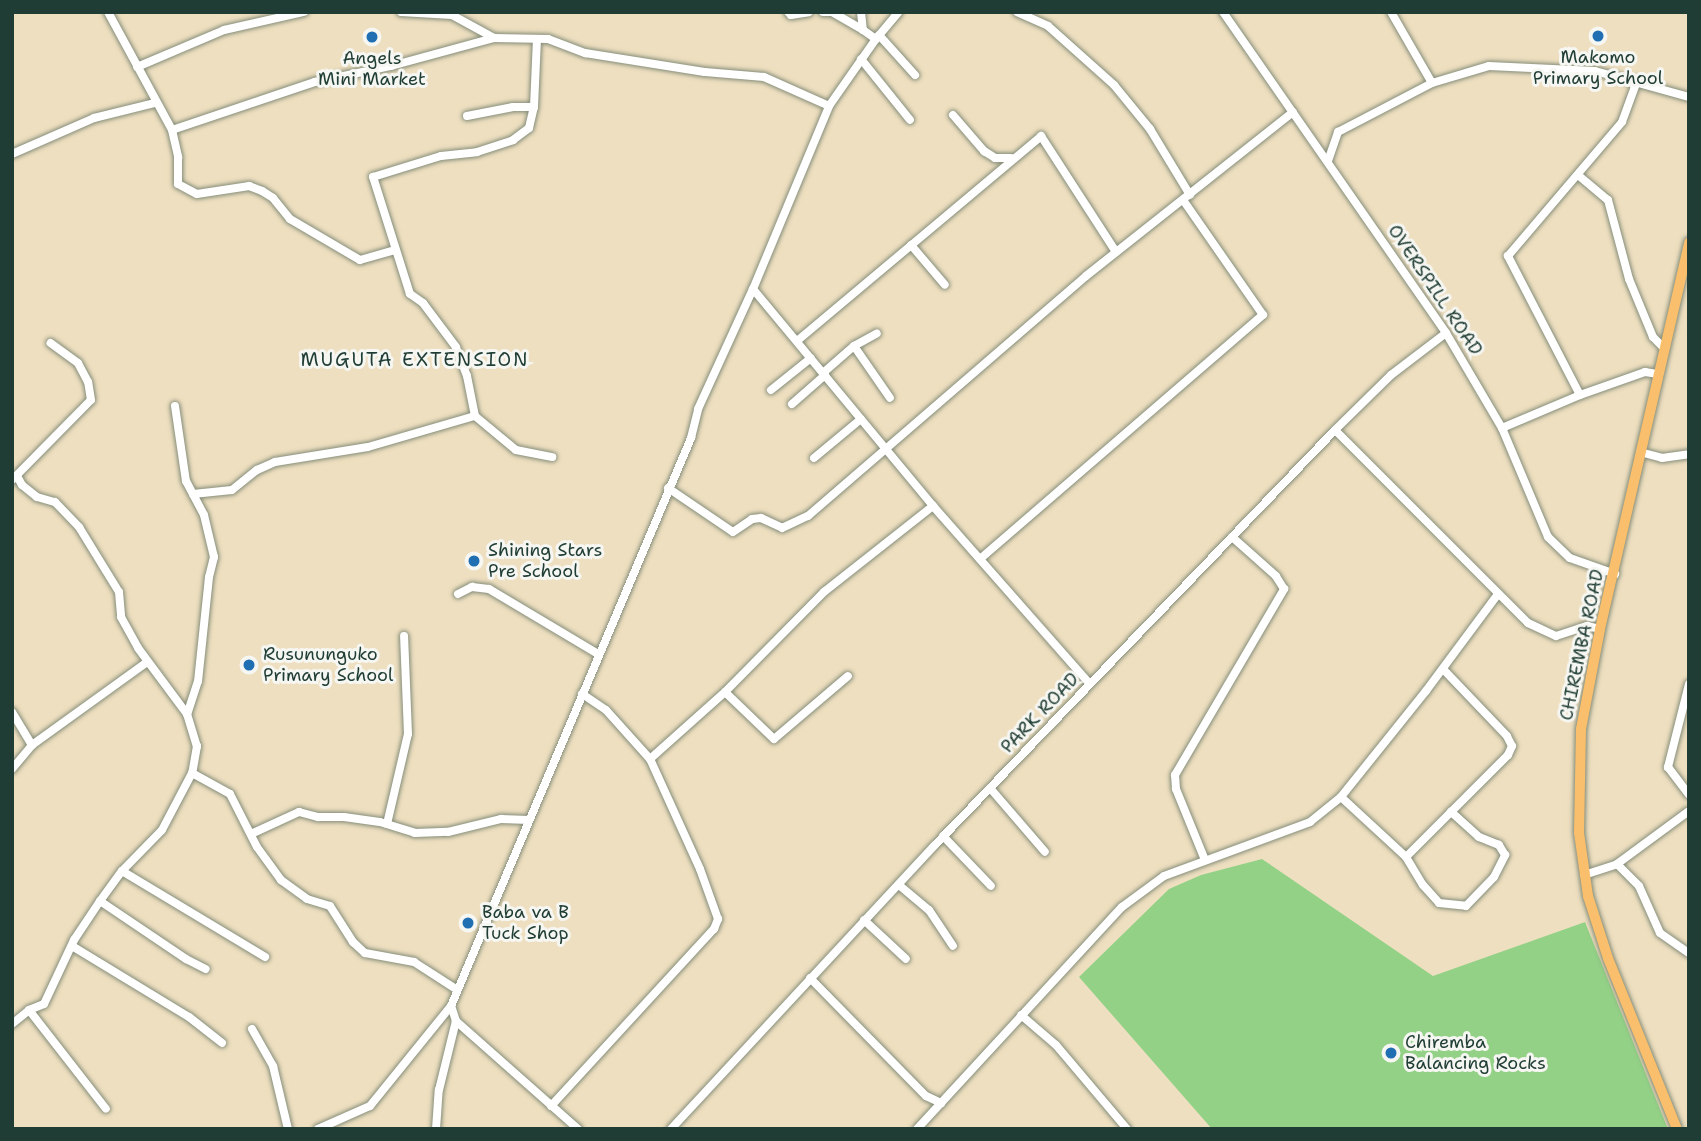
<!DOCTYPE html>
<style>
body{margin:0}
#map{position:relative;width:1701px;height:1141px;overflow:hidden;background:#eedfc0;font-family:"Shantell Sans",sans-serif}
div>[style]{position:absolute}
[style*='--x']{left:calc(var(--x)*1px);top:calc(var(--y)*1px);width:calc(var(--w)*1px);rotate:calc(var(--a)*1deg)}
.green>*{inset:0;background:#93d187}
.roads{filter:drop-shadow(0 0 2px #868e7a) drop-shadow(0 0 2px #868e7a)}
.minor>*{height:8px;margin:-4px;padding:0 4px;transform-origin:4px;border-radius:4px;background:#fff}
.major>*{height:10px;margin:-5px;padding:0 5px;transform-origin:5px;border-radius:5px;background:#f9bf6d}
.dots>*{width:19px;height:19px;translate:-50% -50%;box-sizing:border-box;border:4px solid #f6f6f2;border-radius:50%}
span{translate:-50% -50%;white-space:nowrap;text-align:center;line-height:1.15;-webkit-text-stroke:6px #f6f6f2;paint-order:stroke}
.poi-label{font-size:18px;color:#1f3d34}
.left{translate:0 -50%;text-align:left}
.street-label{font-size:18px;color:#1f3d34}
.neighbourhood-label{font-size:19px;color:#1f3d34;letter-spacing:2px}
.frame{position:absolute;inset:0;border:14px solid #1f3d34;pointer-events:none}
</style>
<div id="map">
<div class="green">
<div style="clip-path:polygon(1262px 859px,1433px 976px,1585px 922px,1668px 1129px,1212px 1129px,1079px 977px,1169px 889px,1201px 875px)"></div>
</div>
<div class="roads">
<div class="minor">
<div style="--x:108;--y:12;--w:134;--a:61.5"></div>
<div style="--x:172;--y:130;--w:28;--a:77"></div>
<div style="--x:178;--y:157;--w:27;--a:90"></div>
<div style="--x:178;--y:184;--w:21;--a:28"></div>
<div style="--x:197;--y:194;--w:53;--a:-8.7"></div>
<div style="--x:249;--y:186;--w:14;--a:21"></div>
<div style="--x:262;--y:191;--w:13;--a:32"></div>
<div style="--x:273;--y:198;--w:27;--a:51"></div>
<div style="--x:290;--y:219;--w:81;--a:30.4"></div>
<div style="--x:360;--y:260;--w:36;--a:-16"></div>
<div style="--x:401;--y:12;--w:51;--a:3.4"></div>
<div style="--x:452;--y:15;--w:48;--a:28.7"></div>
<div style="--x:494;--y:38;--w:54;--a:1.1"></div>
<div style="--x:548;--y:39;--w:40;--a:21"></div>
<div style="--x:585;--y:53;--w:121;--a:9"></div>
<div style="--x:705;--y:72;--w:59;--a:4.8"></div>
<div style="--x:764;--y:77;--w:71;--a:24"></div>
<div style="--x:788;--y:12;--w:4;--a:45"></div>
<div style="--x:791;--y:15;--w:18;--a:-9"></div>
<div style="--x:823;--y:12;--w:9;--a:0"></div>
<div style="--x:832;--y:12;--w:36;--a:30"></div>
<div style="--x:861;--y:12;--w:18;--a:84"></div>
<div style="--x:863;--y:30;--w:16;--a:35"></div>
<div style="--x:1017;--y:12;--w:34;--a:24"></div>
<div style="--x:1048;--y:26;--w:89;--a:41.8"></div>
<div style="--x:1114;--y:85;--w:57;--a:50.7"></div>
<div style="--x:1150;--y:129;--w:77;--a:58.8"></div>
<div style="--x:1223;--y:12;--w:391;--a:55.2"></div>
<div style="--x:1446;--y:333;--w:110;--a:59.5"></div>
<div style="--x:1502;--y:428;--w:118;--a:67.1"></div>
<div style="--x:1548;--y:537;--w:30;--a:44"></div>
<div style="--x:1570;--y:558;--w:48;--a:19.6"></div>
<div style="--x:1391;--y:12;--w:82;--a:60"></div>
<div style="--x:879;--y:35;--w:54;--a:48"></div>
<div style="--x:861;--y:59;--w:78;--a:51.2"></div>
<div style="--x:137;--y:67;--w:95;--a:-23"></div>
<div style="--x:224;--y:30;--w:82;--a:-12.7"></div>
<div style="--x:953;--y:115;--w:48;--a:49.3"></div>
<div style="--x:984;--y:151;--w:13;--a:32"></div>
<div style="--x:995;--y:158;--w:16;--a:0"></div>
<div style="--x:467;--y:116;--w:47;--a:-11.1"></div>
<div style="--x:513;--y:107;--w:21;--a:0"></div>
<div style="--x:172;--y:130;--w:151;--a:-18.6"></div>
<div style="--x:315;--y:82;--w:78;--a:-11.9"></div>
<div style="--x:391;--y:66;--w:107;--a:-15.2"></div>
<div style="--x:12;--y:154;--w:90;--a:-23.7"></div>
<div style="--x:94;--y:118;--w:63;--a:-13.8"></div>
<div style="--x:1328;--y:161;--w:31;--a:-71"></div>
<div style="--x:1338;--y:132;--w:106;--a:-27.5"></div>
<div style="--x:1432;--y:83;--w:59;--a:-16.6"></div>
<div style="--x:1489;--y:66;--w:106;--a:2.7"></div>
<div style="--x:1595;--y:71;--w:98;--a:15.5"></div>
<div style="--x:1578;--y:175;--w:39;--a:40"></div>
<div style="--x:1608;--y:200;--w:82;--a:75.1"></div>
<div style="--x:1629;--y:279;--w:63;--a:67.5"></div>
<div style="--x:1653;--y:337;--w:16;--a:45"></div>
<div style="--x:911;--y:245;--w:52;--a:49.6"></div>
<div style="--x:753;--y:289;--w:282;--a:50.3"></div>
<div style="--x:933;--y:506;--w:237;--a:48.6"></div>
<div style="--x:797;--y:341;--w:319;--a:-40"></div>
<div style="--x:1041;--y:136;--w:138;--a:57.1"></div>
<div style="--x:854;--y:346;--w:63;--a:55.3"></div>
<div style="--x:823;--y:373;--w:41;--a:-41.1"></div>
<div style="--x:854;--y:346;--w:26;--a:-29"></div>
<div style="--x:771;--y:390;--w:51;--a:-38.7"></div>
<div style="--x:1580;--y:395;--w:157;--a:-117.4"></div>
<div style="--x:1508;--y:256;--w:176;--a:-49.6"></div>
<div style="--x:1622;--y:122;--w:44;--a:-69.9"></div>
<div style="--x:792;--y:404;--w:44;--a:-41.3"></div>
<div style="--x:175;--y:406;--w:76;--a:81.7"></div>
<div style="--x:186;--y:481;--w:38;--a:62"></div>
<div style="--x:204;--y:515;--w:43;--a:76.6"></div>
<div style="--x:214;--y:557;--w:21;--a:104"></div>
<div style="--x:209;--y:577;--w:105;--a:96"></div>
<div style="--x:198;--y:681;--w:35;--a:108"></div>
<div style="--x:475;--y:416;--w:41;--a:-101.3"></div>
<div style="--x:467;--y:376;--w:31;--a:-111"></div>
<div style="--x:456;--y:347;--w:55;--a:-126.9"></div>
<div style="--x:423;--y:303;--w:16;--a:-145"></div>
<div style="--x:410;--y:294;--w:123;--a:-107.5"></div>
<div style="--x:373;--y:177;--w:71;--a:-17.2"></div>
<div style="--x:441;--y:156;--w:36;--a:-6"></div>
<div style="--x:477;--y:152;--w:38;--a:-18"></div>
<div style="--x:513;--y:140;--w:20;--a:-37"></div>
<div style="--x:529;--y:128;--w:22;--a:-77"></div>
<div style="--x:534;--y:107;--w:68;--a:-87.5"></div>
<div style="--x:1502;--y:428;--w:85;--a:-22.9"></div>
<div style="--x:1580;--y:395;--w:69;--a:-19.5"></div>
<div style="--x:1645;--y:372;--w:12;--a:9"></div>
<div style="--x:1335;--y:430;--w:273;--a:45"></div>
<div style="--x:1528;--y:623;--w:31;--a:25"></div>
<div style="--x:1556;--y:636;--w:33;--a:-18"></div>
<div style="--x:1587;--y:626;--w:13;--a:13"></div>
<div style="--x:1640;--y:452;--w:23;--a:15"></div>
<div style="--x:1662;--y:458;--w:27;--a:-8"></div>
<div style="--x:814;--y:458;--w:61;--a:-39.7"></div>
<div style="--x:17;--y:476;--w:10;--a:61"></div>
<div style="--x:22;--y:485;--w:19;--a:39"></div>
<div style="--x:37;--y:497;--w:19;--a:16"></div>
<div style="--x:55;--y:502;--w:35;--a:46"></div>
<div style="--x:79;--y:527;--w:76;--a:58.4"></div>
<div style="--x:119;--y:592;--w:25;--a:85"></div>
<div style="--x:121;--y:617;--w:35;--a:61"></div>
<div style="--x:138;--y:648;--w:82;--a:53.4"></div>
<div style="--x:187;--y:714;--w:34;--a:73"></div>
<div style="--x:197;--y:746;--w:27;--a:100"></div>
<div style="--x:192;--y:773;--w:43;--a:28.9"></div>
<div style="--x:230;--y:794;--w:59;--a:63"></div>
<div style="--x:257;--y:847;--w:41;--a:54"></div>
<div style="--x:281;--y:880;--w:32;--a:36"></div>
<div style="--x:307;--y:899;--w:24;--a:17"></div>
<div style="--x:330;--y:906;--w:43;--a:57.4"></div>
<div style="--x:353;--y:942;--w:16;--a:43"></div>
<div style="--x:365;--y:953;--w:50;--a:10.4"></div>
<div style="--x:414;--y:962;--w:50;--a:32.7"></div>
<div style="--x:12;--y:480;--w:112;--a:-45.4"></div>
<div style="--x:91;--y:400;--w:18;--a:-99"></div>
<div style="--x:88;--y:382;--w:21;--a:-118"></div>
<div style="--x:78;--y:363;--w:34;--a:-144"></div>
<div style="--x:668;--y:488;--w:78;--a:34.1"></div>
<div style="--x:733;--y:532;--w:23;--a:-34"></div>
<div style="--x:752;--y:519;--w:9;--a:-6"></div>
<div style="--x:761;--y:518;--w:23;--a:25"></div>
<div style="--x:782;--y:528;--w:29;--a:-25"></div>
<div style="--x:808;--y:516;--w:367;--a:-40.8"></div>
<div style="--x:1086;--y:276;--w:264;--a:-38.4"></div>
<div style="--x:193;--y:494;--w:39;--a:-6"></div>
<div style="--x:232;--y:490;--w:32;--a:-39"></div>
<div style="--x:257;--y:470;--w:20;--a:-24"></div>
<div style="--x:275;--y:462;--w:94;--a:-9.2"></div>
<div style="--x:368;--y:447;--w:111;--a:-16.2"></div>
<div style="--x:475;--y:416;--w:53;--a:39.7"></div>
<div style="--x:516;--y:450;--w:37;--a:11"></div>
<div style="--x:980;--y:559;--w:374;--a:-40.8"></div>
<div style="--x:1263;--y:315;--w:140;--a:-124.8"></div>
<div style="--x:458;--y:594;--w:16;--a:-27"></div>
<div style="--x:472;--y:587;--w:17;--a:7"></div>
<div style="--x:489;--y:589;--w:127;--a:30.8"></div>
<div style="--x:1689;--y:684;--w:86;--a:104.2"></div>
<div style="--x:1668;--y:767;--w:35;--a:53"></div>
<div style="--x:725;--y:692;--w:68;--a:43.8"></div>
<div style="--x:774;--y:739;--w:97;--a:-40.4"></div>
<div style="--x:12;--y:712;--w:39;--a:59"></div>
<div style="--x:650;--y:759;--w:101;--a:-41.8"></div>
<div style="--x:725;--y:692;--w:141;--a:-45.3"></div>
<div style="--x:824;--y:592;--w:139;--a:-38.3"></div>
<div style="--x:12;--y:769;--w:31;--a:-50"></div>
<div style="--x:32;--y:745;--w:142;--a:-35.8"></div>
<div style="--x:990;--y:788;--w:84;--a:49.3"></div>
<div style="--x:1341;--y:797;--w:88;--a:42.7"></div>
<div style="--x:1406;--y:857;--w:33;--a:59"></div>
<div style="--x:1423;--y:885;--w:24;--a:48"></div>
<div style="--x:1439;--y:903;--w:27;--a:6"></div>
<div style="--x:1466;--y:906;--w:40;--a:-46"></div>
<div style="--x:1494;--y:877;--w:25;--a:-63"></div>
<div style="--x:1505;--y:855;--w:12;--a:-121"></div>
<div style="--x:1499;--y:845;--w:22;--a:-158"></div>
<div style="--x:1479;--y:837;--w:38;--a:-138"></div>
<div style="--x:387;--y:824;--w:92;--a:-76.9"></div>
<div style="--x:408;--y:734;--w:98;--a:-92.3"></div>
<div style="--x:251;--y:834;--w:53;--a:-24.6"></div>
<div style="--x:299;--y:812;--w:20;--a:15"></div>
<div style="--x:318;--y:817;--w:26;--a:0"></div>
<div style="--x:344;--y:817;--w:36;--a:8"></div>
<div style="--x:380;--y:822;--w:37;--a:17"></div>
<div style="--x:415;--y:833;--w:33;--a:-2"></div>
<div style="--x:448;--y:832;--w:55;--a:-13.8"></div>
<div style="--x:501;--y:819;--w:28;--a:2"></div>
<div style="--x:943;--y:836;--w:69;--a:46.2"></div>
<div style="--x:1406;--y:857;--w:144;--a:-45"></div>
<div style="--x:1508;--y:755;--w:10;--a:-66"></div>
<div style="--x:1512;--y:746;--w:11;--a:-117"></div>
<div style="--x:1507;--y:736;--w:93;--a:-133.7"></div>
<div style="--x:1205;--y:860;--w:77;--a:-112.2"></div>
<div style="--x:1176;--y:789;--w:14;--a:-94"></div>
<div style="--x:1175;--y:775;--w:216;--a:-59.6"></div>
<div style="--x:1284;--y:589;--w:15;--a:-122"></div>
<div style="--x:1276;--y:576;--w:59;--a:-138.4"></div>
<div style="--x:1617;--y:864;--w:31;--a:45"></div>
<div style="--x:1639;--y:886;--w:51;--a:65.9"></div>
<div style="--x:1660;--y:933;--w:35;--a:35"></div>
<div style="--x:122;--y:871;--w:167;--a:31"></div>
<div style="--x:1584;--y:875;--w:35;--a:-18"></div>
<div style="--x:1617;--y:864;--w:89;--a:-36.4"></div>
<div style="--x:899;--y:885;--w:39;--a:40"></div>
<div style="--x:929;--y:910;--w:43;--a:56.3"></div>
<div style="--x:100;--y:901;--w:104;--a:34"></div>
<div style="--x:186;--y:959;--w:22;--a:27"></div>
<div style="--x:864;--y:920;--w:57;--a:42.9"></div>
<div style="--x:72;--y:946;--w:137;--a:31.3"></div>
<div style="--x:189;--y:1017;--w:42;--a:38.2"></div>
<div style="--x:810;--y:978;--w:165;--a:45.5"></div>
<div style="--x:926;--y:1096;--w:17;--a:25"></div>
<div style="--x:29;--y:1010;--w:16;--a:-22"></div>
<div style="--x:44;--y:1004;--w:71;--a:-64.9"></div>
<div style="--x:74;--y:940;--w:47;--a:-56.3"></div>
<div style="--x:100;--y:901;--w:37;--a:-54"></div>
<div style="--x:122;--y:871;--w:57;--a:-45.7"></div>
<div style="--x:162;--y:830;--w:64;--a:-62.2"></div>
<div style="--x:1021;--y:1015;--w:46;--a:40.6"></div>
<div style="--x:1056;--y:1045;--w:110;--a:49.8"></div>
<div style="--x:12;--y:1024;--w:22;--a:-39"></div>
<div style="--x:29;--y:1010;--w:125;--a:52.1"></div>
<div style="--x:252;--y:1029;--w:43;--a:60.4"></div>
<div style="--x:273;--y:1066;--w:65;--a:76.6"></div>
<div style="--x:551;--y:1106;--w:241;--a:-47.4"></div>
<div style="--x:714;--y:929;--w:11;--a:-68"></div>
<div style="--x:718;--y:919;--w:53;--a:-109.8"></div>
<div style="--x:700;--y:869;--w:121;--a:-114.4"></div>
<div style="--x:650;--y:759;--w:66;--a:-131.9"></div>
<div style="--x:606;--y:710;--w:29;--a:-146"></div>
<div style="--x:318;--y:1129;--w:57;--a:-23.9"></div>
<div style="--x:370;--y:1106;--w:129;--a:-51"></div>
<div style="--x:436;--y:1129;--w:39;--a:-86"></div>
<div style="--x:439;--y:1090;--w:71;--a:-76.2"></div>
<div style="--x:578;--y:1129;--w:163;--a:-138.5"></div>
<div style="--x:456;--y:1021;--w:16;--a:-108"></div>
<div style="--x:451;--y:1006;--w:617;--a:-67.09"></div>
<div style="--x:691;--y:438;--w:30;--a:-76"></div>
<div style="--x:698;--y:409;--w:132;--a:-65.4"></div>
<div style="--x:753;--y:289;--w:198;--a:-67.4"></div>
<div style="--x:829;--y:106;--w:82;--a:-55"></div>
<div style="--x:876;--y:39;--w:35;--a:-50"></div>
<div style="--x:671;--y:1129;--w:388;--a:-47.1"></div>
<div style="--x:935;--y:845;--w:576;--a:-46.05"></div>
<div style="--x:1335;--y:430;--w:78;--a:-44.5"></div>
<div style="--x:1391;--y:375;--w:69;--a:-37.4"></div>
<div style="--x:917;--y:1129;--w:302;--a:-47.3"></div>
<div style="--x:1122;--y:907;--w:52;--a:-36.4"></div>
<div style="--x:1164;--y:876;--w:156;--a:-20.3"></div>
<div style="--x:1310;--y:822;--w:40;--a:-39"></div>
<div style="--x:1341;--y:797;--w:136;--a:-51.3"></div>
<div style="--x:1426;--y:691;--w:121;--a:-53.4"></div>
</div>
<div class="major">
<div style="--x:1677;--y:1129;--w:184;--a:-112"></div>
<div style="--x:1608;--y:958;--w:65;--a:-107.9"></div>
<div style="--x:1588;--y:896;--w:64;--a:-98.1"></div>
<div style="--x:1579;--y:833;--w:104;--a:-88.9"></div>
<div style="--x:1581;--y:729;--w:102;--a:-79.2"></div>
<div style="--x:1600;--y:629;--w:397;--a:-77"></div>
</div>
</div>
<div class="dots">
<div style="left:1598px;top:36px;background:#1f6fb2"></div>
<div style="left:372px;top:37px;background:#1f6fb2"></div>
<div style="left:474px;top:561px;background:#1f6fb2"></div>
<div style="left:249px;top:665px;background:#1f6fb2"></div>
<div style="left:468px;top:923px;background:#1f6fb2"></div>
<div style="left:1391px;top:1053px;background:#1f6fb2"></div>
</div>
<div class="poi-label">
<span style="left:1598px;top:68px">Makomo<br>Primary School</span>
<span style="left:372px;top:69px">Angels<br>Mini Market</span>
<span class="left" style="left:488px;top:561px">Shining Stars<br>Pre School</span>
<span class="left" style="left:263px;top:665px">Rusununguko<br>Primary School</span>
<span class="left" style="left:482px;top:923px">Baba va B<br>Tuck Shop</span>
<span class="left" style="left:1405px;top:1053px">Chiremba<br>Balancing Rocks</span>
</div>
<div class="street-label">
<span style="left:1435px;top:290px;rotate:56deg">OVERSPILL ROAD</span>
<span style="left:1582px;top:645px;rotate:-78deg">CHIREMBA ROAD</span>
<span style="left:1040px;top:713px;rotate:-46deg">PARK ROAD</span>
</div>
<div class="neighbourhood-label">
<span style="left:415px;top:360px">MUGUTA EXTENSION</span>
</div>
<div class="frame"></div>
</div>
